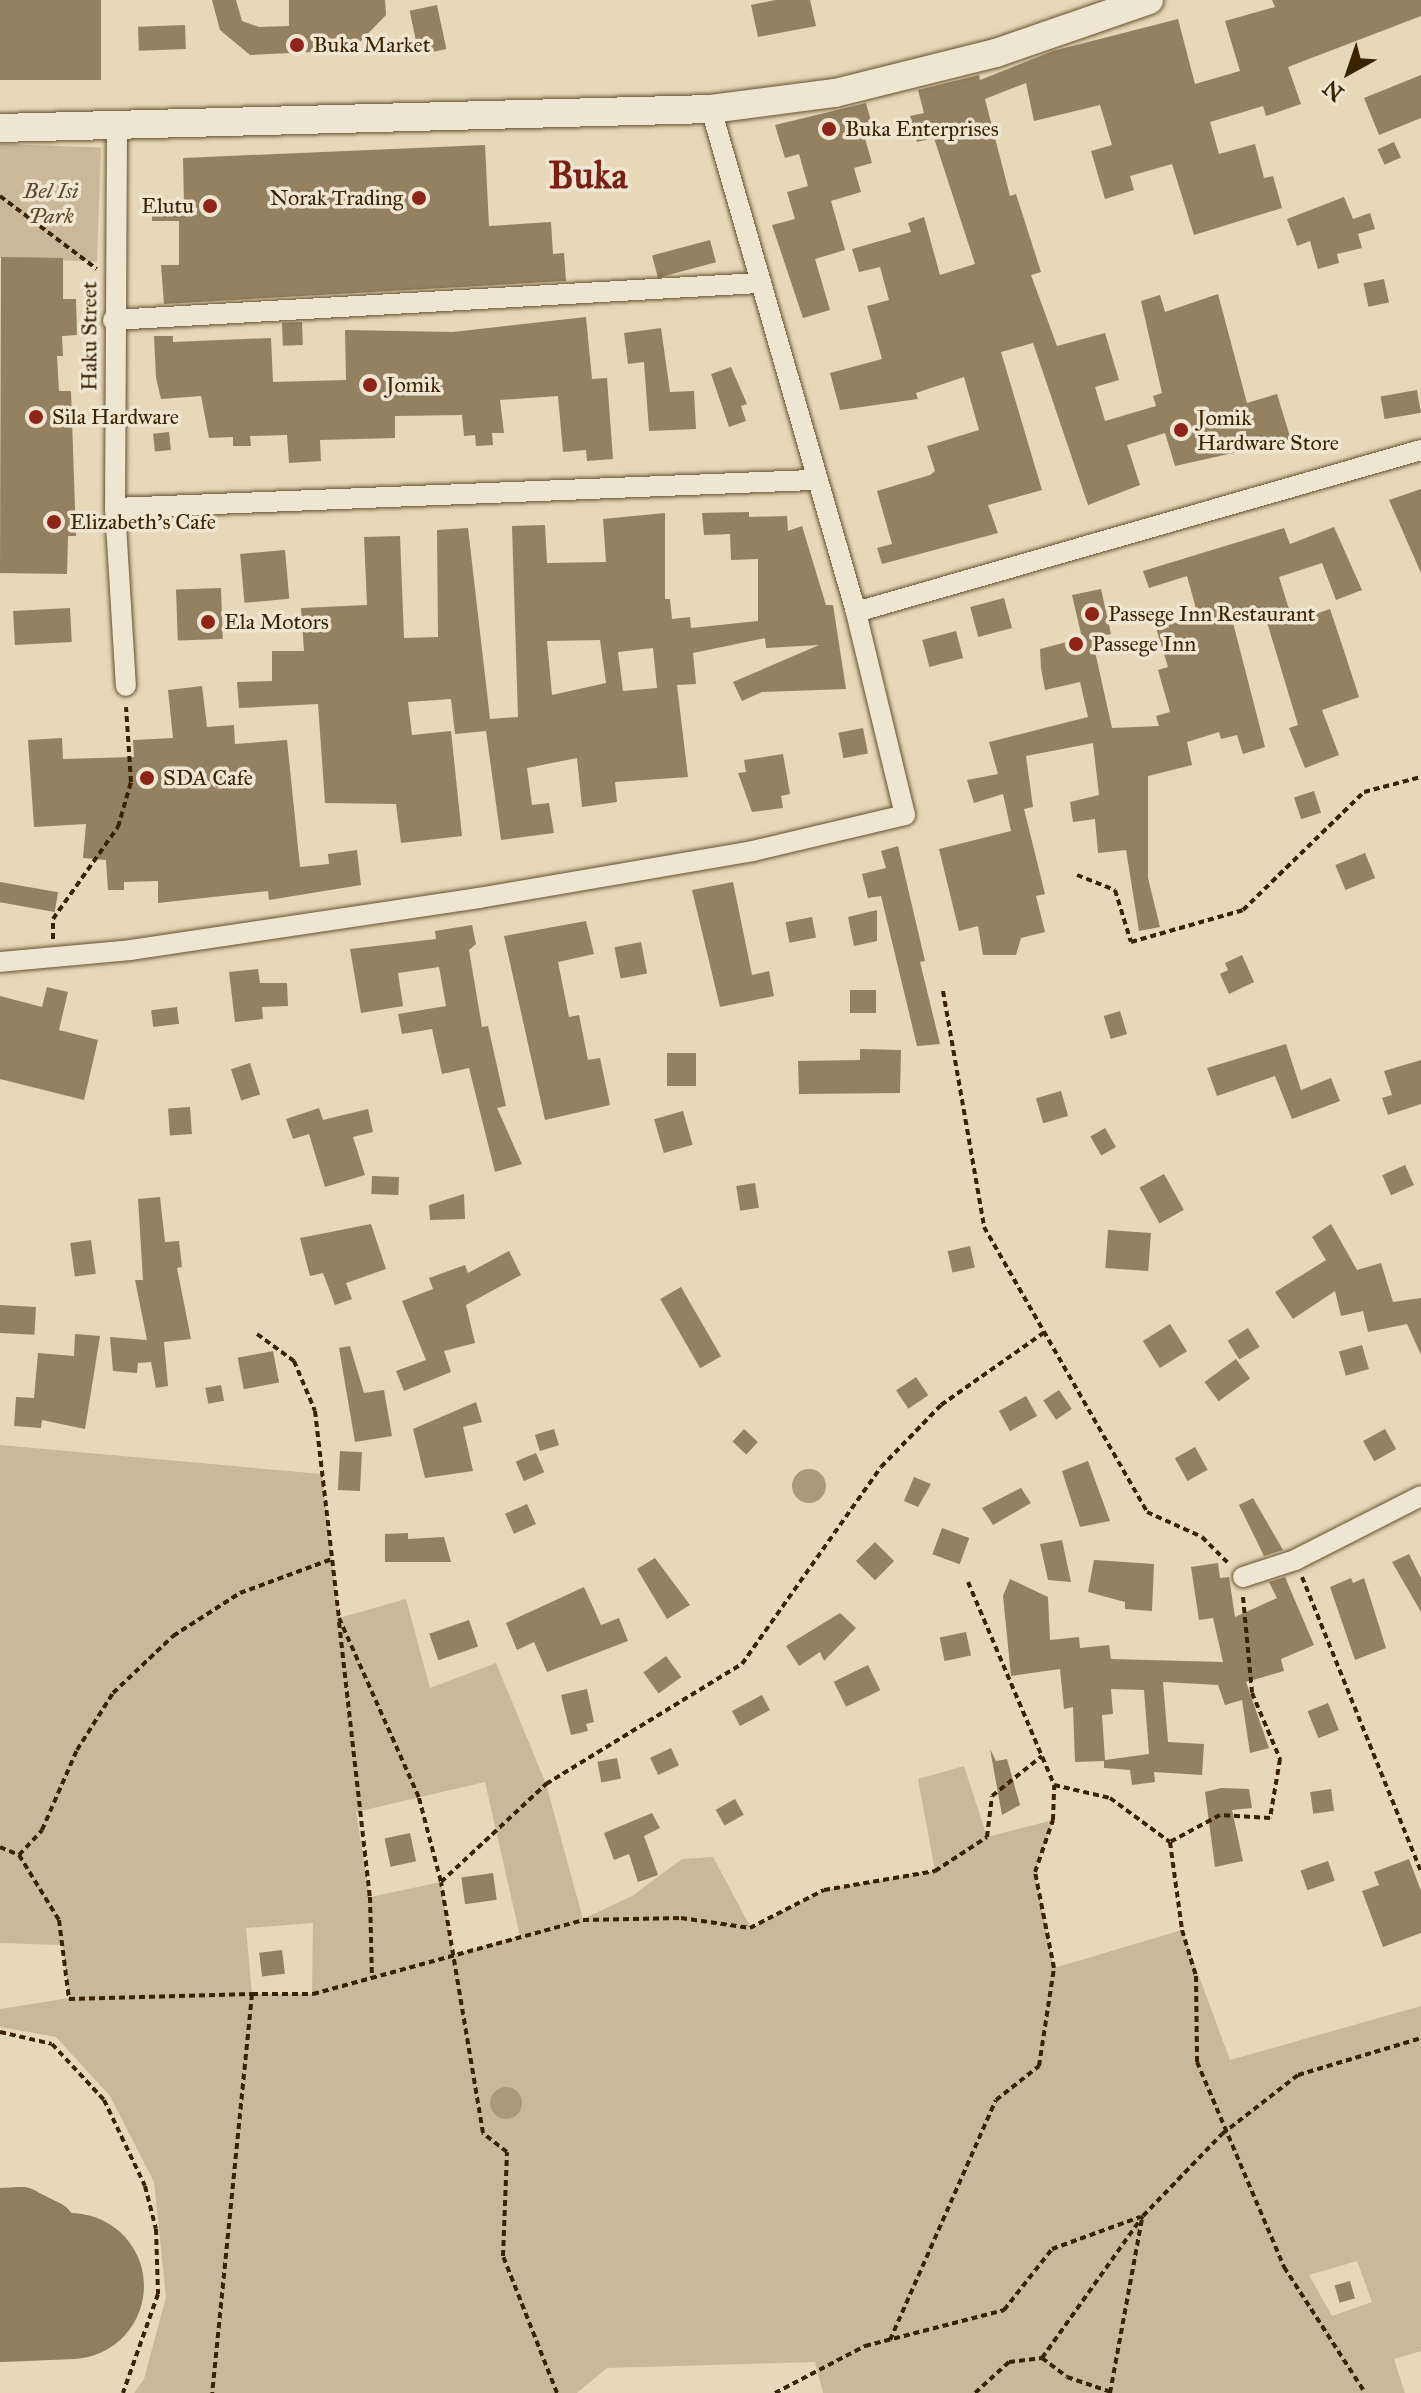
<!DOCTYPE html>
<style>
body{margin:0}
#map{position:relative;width:1421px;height:2393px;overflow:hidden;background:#e6d8b9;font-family:"IM FELL Great Primer",serif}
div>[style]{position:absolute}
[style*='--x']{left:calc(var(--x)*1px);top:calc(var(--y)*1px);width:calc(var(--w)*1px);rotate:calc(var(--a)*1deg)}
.green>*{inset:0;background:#c9b99a;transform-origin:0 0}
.water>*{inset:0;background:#ab9a7a}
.round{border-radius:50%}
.taxiway>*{height:58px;margin:-29px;padding:0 29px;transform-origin:29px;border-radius:29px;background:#907e5d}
.runway>*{height:146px;margin:-73px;padding:0 73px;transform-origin:73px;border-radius:73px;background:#907e5d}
.building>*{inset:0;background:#938161;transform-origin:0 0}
.path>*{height:4px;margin-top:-2px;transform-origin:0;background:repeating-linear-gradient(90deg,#392301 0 6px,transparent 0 10px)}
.roads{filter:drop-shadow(0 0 2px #64502f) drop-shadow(0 0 2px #64502f)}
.minor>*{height:20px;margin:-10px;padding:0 10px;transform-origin:10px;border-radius:10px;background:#efe6d2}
.secondary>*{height:28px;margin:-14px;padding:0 14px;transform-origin:14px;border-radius:14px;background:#efe6d2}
.dots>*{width:22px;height:22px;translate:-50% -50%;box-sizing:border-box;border:4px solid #efe6d2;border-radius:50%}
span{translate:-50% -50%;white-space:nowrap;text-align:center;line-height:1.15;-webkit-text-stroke:7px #efe6d2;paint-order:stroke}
.poi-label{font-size:22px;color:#392301}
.left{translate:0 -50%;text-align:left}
.right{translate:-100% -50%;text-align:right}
.park-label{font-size:22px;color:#5d4827;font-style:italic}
.street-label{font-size:22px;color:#392301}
.town-label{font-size:38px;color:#7a1f14;font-weight:700}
.north{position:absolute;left:1309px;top:32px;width:80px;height:80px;-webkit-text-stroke:6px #efe6d2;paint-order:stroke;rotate:220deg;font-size:22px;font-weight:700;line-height:32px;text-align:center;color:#392301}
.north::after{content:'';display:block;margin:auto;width:28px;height:36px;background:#392301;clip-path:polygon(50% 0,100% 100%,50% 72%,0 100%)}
</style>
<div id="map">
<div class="green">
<div style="left:0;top:144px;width:101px;height:114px;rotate:2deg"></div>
<div style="clip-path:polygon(evenodd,0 1445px,322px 1474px,339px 1618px,406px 1599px,430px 1688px,496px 1663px,546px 1784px,583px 1919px,632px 1896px,682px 1859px,713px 1857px,751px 1928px,824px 1890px,935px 1871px,918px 1779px,964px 1766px,987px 1837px,1053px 1820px,1035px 1872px,1054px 1968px,1182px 1930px,1230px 2060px,1421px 2006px,1421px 2351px,1394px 2359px,1405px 2393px,823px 2393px,815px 2362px,607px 2368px,577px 2393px,134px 2393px,144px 2379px,166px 2297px,154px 2182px,110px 2096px,56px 2037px,0 2027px,0 2009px,69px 1998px,62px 1945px,0 1943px,0 1445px,485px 1782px,520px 1936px,453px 1955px,441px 1882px,370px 1897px,356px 1812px,485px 1782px,0 1445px,313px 1923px,312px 1994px,252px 1994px,246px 1928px,313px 1923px,0 1445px,1357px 2261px,1372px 2302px,1332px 2316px,1309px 2275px,1357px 2261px)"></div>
</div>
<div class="water">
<div class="round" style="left:792px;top:1469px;width:34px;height:34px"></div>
<div class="round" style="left:490px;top:2087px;width:32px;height:32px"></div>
</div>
<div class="taxiway">
<div style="--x:0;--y:2217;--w:21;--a:-3"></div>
<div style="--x:21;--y:2216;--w:29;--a:27"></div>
<div style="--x:47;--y:2229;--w:22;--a:51"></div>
<div style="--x:61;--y:2246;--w:40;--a:84.3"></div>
<div style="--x:65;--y:2286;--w:15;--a:106"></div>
<div style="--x:61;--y:2300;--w:24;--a:135"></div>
<div style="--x:44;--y:2317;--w:17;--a:156"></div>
<div style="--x:28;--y:2324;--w:28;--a:-176"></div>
</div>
<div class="runway">
<div style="--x:0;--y:2289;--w:71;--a:-2.4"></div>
</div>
<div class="building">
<div style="left:0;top:0;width:101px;height:80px"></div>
<div style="clip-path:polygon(212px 0,236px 0,242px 21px,259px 27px,289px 26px,289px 0,385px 0,386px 15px,352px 50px,250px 55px,220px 30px)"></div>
<div style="clip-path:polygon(775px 0,810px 0,816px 26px,758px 37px,751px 5px)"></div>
<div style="clip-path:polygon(1272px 0,1421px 0,1421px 16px,1288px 67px,1301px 104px,1266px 116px,1263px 106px,1210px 122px,1219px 154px,1255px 144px,1264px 178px,1273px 176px,1282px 208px,1194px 235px,1172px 164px,1130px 176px,1134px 190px,1105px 199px,1091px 151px,1112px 145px,1100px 105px,1034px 121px,1026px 83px,985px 99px,1010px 196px,1016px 194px,1041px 272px,1031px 275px,1057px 346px,1105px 333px,1119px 380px,1095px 387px,1105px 421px,1156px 406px,1153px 396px,1162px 393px,1141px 301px,1160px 295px,1165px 312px,1218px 294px,1247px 403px,1277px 394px,1291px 440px,1175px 466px,1165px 433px,1127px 445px,1140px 485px,1088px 505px,1033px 343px,1001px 352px,1042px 490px,988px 505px,998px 533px,882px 564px,877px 548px,892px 544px,877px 491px,930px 475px,935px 471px,927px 446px,979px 430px,964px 377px,916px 393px,918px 399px,840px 410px,830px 373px,882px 359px,867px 306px,889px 300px,880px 267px,859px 272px,852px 249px,911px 232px,908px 223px,924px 217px,940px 275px,975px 264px,934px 138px,917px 142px,910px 116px,924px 113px,918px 90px,979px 75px,980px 80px,1053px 51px,1178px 19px,1195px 84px,1240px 71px,1225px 21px,1275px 7px)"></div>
<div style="left:437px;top:5px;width:45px;height:28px;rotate:78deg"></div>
<div style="left:185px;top:25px;width:24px;height:47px;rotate:88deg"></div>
<div style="clip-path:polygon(1421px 75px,1421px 118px,1379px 135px,1364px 98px)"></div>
<div style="clip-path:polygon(866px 103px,874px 132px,864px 135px,872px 163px,854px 168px,861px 192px,831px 201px,845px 250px,815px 259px,830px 310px,803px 318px,772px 225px,795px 219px,787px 192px,808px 186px,799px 154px,785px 158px,775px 125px)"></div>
<div style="left:1394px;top:142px;width:17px;height:18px;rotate:66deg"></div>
<div style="clip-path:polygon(485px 145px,489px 226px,551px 222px,553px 254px,564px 253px,566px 281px,164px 304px,161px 265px,179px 265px,179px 221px,152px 221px,152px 204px,184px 204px,183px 158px)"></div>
<div style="clip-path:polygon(1344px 197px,1353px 219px,1370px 213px,1375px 229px,1358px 234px,1362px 248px,1337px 254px,1339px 263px,1318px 269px,1310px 241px,1297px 246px,1287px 219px)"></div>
<div style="left:710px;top:240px;width:23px;height:60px;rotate:75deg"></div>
<div style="clip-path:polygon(1px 257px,63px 258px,63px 299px,76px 299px,77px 335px,62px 336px,63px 356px,57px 356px,59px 391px,71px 391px,76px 536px,68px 536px,67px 574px,0 573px)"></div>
<div style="left:1384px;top:279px;width:24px;height:21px;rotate:78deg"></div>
<div style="clip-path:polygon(586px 317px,592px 379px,607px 378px,613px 459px,587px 461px,586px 450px,563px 452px,558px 396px,500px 400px,504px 433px,492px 433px,493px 445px,476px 446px,475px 435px,464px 436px,462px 415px,395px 416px,395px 438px,320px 440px,321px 461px,289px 463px,287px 435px,250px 436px,251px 446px,233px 446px,233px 437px,209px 438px,201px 396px,161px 399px,156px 378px,154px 336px,173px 336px,173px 342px,271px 338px,273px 382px,346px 380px,345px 330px,453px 332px)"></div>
<div style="left:302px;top:322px;width:23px;height:20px;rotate:88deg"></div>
<div style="clip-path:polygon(661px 328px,670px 392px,694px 391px,696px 429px,649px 431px,644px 362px,628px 364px,624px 333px)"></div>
<div style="clip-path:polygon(731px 367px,747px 404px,741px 406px,746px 421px,729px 427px,711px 374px)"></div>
<div style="left:1417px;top:390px;width:23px;height:37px;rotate:80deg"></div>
<div style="left:169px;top:432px;width:18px;height:16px;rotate:84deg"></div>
<div style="clip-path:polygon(1421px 489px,1421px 573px,1389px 500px)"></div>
<div style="clip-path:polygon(evenodd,749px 512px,749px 517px,787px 516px,788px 531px,802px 526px,826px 605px,833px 605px,846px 689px,762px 692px,742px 701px,733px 682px,819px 645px,766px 648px,765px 638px,693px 653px,696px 684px,677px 685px,688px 777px,615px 782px,617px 802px,582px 807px,577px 758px,527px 768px,532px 805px,549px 803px,554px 833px,501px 840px,486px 731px,455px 734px,451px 699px,408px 702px,412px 735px,451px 731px,462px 836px,401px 843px,396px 804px,325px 803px,318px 704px,239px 708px,237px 682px,272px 681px,272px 651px,304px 651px,301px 608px,367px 605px,364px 537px,400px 536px,404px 638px,438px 637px,437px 530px,468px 528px,490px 719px,518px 717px,512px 526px,545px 525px,547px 563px,606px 562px,603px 519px,665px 513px,665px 599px,670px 599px,672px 619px,690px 617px,691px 628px,758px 621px,758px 559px,731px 560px,730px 534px,704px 535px,702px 513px,749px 512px,600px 640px,606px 683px,552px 695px,547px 641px,600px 640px,749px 512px,653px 648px,657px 688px,623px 691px,618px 652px,653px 648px)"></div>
<div style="clip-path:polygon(1334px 527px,1362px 590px,1336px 600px,1322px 563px,1279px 577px,1293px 622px,1330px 609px,1344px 651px,1359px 697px,1322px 710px,1339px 755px,1305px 768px,1289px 728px,1298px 725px,1263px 609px,1232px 619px,1265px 747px,1243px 754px,1237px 735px,1221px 739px,1219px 732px,1187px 742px,1192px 765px,1148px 776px,1148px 878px,1160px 927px,1139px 931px,1126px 850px,1098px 853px,1095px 819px,1073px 822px,1070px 802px,1099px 795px,1093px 743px,1026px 756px,1033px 807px,1024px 809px,1045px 894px,1036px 896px,1045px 932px,1021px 938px,1016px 955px,983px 955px,978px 926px,959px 931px,939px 849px,1011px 831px,1003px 794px,974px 803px,967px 780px,998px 774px,989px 742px,1088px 717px,1080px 682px,1045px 690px,1041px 668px,1040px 649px,1082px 638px,1072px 595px,1101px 589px,1111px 634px,1092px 638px,1112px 728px,1159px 726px,1156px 716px,1170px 712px,1158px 670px,1168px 667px,1156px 628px,1198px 616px,1187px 576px,1149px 588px,1143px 571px,1284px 528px,1290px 544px)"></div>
<div style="left:285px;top:550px;width:49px;height:45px;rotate:85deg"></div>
<div style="left:221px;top:588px;width:51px;height:45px;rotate:88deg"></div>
<div style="left:1004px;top:598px;width:31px;height:35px;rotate:75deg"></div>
<div style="left:70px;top:608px;width:34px;height:57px;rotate:87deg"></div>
<div style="left:956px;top:631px;width:28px;height:35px;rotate:75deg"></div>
<div style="clip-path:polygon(202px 686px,207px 727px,234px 725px,235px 744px,287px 740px,300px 867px,329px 864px,328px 854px,357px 850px,361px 885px,269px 900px,268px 891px,158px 903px,158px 881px,124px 882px,124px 890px,108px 890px,106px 860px,83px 858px,86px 824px,34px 827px,28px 740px,62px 738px,63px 759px,134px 757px,133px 740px,173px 738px,168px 690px)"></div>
<div style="left:863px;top:728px;width:26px;height:25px;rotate:79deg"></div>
<div style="clip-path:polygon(783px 754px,790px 794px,781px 796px,783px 808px,752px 812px,738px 773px,746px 772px,744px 760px)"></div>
<div style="left:1314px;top:791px;width:23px;height:21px;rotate:72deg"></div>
<div style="clip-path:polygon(898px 846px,925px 961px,920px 962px,940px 1044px,917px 1046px,881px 896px,868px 898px,862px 874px,886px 868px,881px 851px)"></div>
<div style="left:1365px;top:853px;width:27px;height:32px;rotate:68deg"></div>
<div style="left:0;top:882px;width:59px;height:20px;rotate:10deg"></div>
<div style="clip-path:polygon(733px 882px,752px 975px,769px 971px,774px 996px,720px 1007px,692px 890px)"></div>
<div style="clip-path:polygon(877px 910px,877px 941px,854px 946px,848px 917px)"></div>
<div style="left:812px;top:917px;width:21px;height:27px;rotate:79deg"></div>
<div style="clip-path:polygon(586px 921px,594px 954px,558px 962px,569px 1017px,579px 1015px,588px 1060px,600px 1058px,610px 1105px,545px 1120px,504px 936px)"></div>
<div style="clip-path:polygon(472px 925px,476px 944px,469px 950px,482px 1027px,488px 1026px,506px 1106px,497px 1108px,522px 1164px,495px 1172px,469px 1068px,442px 1074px,432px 1029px,402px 1034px,398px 1014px,446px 1006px,439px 967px,398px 973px,403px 1006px,361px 1013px,350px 949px,436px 939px,435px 931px)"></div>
<div style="left:641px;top:942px;width:32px;height:27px;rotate:79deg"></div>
<div style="clip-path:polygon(1242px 955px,1254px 982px,1229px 994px,1220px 974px,1228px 970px,1225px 963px)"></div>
<div style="clip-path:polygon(258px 969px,260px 983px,287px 983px,288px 1006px,262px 1007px,263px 1019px,235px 1022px,229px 972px)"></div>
<div style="clip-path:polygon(47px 987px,68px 992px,59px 1030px,98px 1040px,84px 1100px,0 1079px,0 996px,42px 1007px)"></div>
<div style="left:850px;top:990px;width:26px;height:23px"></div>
<div style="left:177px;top:1007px;width:17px;height:26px;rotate:83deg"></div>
<div style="left:1120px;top:1011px;width:24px;height:17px;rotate:73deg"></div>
<div style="clip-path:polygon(1286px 1044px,1301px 1090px,1331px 1078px,1340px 1101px,1292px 1119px,1275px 1076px,1217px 1096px,1207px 1068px)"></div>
<div style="clip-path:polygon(860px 1049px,901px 1050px,900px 1093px,799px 1094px,798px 1061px,860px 1060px)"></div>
<div style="left:696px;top:1053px;width:33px;height:29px;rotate:90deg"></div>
<div style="clip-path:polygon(1421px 1060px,1421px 1104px,1388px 1115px,1382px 1098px,1392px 1095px,1384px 1071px)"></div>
<div style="left:250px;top:1063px;width:33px;height:20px;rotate:72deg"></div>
<div style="left:1061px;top:1091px;width:26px;height:26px;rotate:74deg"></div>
<div style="left:190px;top:1107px;width:27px;height:22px;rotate:86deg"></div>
<div style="clip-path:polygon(319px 1108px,323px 1120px,368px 1109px,373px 1132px,353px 1137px,365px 1175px,325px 1187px,309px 1134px,293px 1139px,286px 1119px)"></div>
<div style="left:683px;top:1111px;width:35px;height:30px;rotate:74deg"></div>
<div style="left:1105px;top:1128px;width:22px;height:17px;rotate:60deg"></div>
<div style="left:1405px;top:1165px;width:22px;height:25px;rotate:66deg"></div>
<div style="left:1164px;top:1174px;width:41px;height:28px;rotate:61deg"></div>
<div style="left:372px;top:1176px;width:27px;height:18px;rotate:2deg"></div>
<div style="left:755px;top:1183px;width:25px;height:19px;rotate:81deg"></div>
<div style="clip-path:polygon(464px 1194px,465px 1219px,430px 1220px,429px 1205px)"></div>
<div style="clip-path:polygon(160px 1197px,165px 1242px,179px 1241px,182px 1267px,177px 1268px,191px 1339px,164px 1342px,168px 1386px,156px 1388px,151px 1362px,138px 1363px,137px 1373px,113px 1371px,110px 1337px,147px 1340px,135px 1280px,143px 1280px,138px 1199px)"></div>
<div style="clip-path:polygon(371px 1224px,386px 1269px,346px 1283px,352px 1299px,335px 1305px,323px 1273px,310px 1276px,300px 1238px)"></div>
<div style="clip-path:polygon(1331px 1224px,1357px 1270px,1381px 1263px,1393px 1302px,1421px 1298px,1421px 1355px,1407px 1324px,1368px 1332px,1363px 1311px,1341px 1316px,1335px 1291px,1293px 1319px,1275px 1292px,1326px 1260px,1312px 1237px)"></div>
<div style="left:1108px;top:1230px;width:43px;height:38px;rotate:4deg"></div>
<div style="left:91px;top:1240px;width:34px;height:21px;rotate:82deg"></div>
<div style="left:970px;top:1246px;width:22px;height:23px;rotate:77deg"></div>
<div style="clip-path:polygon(509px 1251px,521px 1275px,466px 1305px,475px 1343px,444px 1351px,451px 1372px,404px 1391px,396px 1371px,426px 1360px,402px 1301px,433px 1289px,429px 1278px,465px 1265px,468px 1273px)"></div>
<div style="left:681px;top:1287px;width:80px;height:24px;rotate:60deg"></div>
<div style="left:0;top:1305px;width:36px;height:28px;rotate:3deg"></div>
<div style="left:1170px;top:1324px;width:32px;height:32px;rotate:58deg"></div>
<div style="left:1248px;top:1328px;width:22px;height:24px;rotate:58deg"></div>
<div style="clip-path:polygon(75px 1334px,100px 1336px,85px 1429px,42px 1420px,41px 1428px,14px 1426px,16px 1397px,34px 1398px,38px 1353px,74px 1356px)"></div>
<div style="left:1362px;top:1345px;width:25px;height:24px;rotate:74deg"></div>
<div style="clip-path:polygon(350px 1346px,364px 1393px,384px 1390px,392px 1436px,355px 1442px,339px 1348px)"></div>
<div style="left:273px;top:1351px;width:32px;height:36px;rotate:79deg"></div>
<div style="left:1236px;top:1359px;width:24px;height:39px;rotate:54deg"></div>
<div style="left:916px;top:1377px;width:22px;height:24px;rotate:56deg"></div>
<div style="left:221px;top:1385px;width:16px;height:16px;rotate:79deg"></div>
<div style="left:1059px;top:1390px;width:23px;height:19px;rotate:56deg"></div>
<div style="left:1026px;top:1396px;width:23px;height:31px;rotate:61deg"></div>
<div style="clip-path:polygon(476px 1402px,482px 1422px,463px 1427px,473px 1471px,425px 1478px,413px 1429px)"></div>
<div style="left:554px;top:1429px;width:17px;height:20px;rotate:73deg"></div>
<div style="left:744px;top:1429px;width:19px;height:17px;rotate:43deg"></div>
<div style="left:1385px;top:1429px;width:23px;height:25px;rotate:61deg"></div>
<div style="left:1195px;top:1447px;width:26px;height:23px;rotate:61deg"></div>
<div style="left:340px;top:1451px;width:22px;height:39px;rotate:3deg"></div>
<div style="left:536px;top:1453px;width:21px;height:22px;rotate:67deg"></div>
<div style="clip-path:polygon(1088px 1461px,1110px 1521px,1080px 1527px,1062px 1471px)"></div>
<div style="clip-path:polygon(914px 1477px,931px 1484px,918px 1507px,904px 1501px)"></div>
<div style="clip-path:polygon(1021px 1488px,1031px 1503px,993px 1525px,982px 1508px)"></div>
<div style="clip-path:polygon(1253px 1498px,1283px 1550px,1264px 1556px,1239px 1505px)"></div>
<div style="left:527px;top:1504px;width:22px;height:24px;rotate:66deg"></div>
<div style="left:942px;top:1528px;width:29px;height:28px;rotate:20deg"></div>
<div style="clip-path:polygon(408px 1533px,408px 1539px,444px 1537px,451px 1562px,385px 1562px,385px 1534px)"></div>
<div style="clip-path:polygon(1062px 1540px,1071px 1582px,1048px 1580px,1040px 1544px)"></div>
<div style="left:875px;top:1542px;width:27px;height:27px;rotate:45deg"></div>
<div style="clip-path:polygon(1409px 1554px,1421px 1578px,1421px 1612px,1392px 1562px)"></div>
<div style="clip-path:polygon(655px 1558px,690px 1605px,667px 1619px,637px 1569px)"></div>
<div style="clip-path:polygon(1094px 1560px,1154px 1564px,1152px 1611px,1125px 1609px,1125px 1602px,1088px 1592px)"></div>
<div style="clip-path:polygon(evenodd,1218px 1563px,1220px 1578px,1229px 1577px,1235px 1617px,1277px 1598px,1269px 1582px,1285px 1577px,1314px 1645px,1281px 1659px,1284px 1671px,1246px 1682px,1269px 1748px,1250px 1753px,1242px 1700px,1225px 1705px,1218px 1685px,1163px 1682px,1168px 1742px,1204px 1744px,1202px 1775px,1154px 1772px,1155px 1782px,1132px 1785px,1130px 1770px,1104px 1768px,1104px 1761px,1075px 1762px,1073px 1707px,1064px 1709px,1060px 1669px,1011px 1676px,1003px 1596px,1010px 1579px,1048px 1597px,1050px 1640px,1079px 1637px,1080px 1648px,1109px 1645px,1111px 1659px,1223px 1662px,1213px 1618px,1199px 1620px,1191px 1567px,1218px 1563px,1111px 1689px,1144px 1690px,1149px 1754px,1105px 1760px,1102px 1715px,1113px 1714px,1111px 1689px)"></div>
<div style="clip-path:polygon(1351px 1578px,1353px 1583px,1364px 1578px,1386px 1648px,1355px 1660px,1330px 1587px)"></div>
<div style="clip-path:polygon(584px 1587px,601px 1625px,619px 1618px,628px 1641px,547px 1672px,534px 1642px,517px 1650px,506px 1623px)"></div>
<div style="clip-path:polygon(840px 1613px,856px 1628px,824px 1661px,820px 1652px,799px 1666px,786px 1646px)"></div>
<div style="left:469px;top:1620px;width:28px;height:42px;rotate:71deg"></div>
<div style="left:966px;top:1632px;width:24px;height:27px;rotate:78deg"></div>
<div style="left:666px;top:1656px;width:26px;height:28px;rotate:54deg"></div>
<div style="left:868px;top:1665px;width:28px;height:38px;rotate:64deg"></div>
<div style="clip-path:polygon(587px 1689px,594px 1722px,586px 1724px,588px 1731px,571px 1735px,561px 1695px)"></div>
<div style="left:762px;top:1695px;width:17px;height:34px;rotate:62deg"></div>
<div style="left:1328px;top:1703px;width:29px;height:22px;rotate:68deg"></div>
<div style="left:671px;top:1748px;width:19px;height:23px;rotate:65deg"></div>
<div style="clip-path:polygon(990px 1749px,996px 1761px,1007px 1759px,1020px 1805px,1002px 1815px)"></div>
<div style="left:617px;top:1758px;width:21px;height:20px;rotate:79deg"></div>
<div style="clip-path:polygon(1221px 1788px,1249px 1789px,1252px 1808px,1232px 1810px,1243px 1861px,1215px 1867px,1205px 1792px)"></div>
<div style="left:1331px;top:1789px;width:22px;height:21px;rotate:82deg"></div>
<div style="left:735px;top:1799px;width:18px;height:22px;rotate:61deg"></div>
<div style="clip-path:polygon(652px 1813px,660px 1828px,644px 1836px,658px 1875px,638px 1882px,629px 1854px,614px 1860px,604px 1833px)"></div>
<div style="left:410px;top:1833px;width:29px;height:26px;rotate:78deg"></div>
<div style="clip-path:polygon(1409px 1859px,1421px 1891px,1421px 1933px,1383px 1947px,1362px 1891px,1379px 1885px,1374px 1872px)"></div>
<div style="left:1328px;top:1861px;width:21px;height:29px;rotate:71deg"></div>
<div style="left:493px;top:1873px;width:27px;height:32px;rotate:82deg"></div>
<div style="left:282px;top:1950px;width:24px;height:23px;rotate:83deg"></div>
<div style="left:1350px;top:2281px;width:18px;height:16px;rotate:74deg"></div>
</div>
<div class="path">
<div style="--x:0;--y:196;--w:121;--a:37"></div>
<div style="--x:1077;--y:875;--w:41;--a:21.5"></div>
<div style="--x:1115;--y:890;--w:54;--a:72.9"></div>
<div style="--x:1131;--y:942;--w:116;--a:-15.9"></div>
<div style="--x:1243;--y:910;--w:169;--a:-44.3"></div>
<div style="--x:1364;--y:792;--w:59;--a:-14.7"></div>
<div style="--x:53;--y:939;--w:20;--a:-90"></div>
<div style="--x:53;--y:919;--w:113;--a:-54.8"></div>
<div style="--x:118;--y:827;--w:47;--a:-73.9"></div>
<div style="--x:131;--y:782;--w:75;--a:-93.8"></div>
<div style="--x:943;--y:991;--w:240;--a:80.1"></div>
<div style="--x:984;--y:1227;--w:328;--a:60.2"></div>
<div style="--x:1147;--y:1512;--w:60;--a:24.4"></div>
<div style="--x:1202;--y:1537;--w:37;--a:45"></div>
<div style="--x:257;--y:1334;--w:46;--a:36.1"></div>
<div style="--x:294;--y:1361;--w:54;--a:67.2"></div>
<div style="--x:315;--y:1411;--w:208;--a:83.4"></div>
<div style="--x:339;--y:1618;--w:197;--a:66"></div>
<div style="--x:419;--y:1798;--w:87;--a:75.3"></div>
<div style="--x:1302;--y:1577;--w:318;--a:68"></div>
<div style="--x:968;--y:1582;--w:220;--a:67"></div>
<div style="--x:1054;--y:1785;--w:57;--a:13.1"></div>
<div style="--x:1110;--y:1798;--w:74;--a:36.3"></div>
<div style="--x:1243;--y:1597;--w:96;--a:84.6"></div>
<div style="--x:1252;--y:1693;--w:72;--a:67"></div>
<div style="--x:1280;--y:1759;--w:60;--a:99.6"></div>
<div style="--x:1270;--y:1818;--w:50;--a:-176.6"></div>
<div style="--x:1220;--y:1815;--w:57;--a:151.6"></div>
<div style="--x:1170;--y:1842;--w:89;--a:82.2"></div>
<div style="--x:1182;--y:1930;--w:48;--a:73.1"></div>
<div style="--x:1196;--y:1976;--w:86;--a:89.3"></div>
<div style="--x:1197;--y:2062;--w:223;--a:67"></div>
<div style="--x:1284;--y:2267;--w:148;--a:57.2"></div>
<div style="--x:339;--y:1622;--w:277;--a:83.6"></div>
<div style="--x:370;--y:1897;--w:81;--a:88.6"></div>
<div style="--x:0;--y:1847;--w:21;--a:23"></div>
<div style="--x:19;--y:1855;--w:76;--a:58.4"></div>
<div style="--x:59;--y:1920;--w:80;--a:82.8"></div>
<div style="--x:69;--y:1999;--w:183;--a:-1.6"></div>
<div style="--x:252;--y:1994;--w:401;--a:95.7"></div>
<div style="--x:19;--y:1855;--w:34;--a:-47"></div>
<div style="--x:42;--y:1830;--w:87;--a:-66.4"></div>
<div style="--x:77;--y:1750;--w:67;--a:-57.7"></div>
<div style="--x:113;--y:1693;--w:83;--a:-43.5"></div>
<div style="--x:173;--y:1636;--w:80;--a:-32.7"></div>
<div style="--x:240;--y:1593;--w:98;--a:-20.3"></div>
<div style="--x:252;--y:1994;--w:61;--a:0"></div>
<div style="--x:313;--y:1994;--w:280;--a:-15.3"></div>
<div style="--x:583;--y:1920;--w:98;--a:-1.2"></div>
<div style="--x:681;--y:1918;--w:70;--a:8.2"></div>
<div style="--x:750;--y:1928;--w:83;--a:-27.2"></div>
<div style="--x:824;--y:1890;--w:113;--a:-9.7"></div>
<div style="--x:935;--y:1871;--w:62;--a:-33.2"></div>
<div style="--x:987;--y:1837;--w:41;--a:-83"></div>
<div style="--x:992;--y:1796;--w:64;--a:-38.7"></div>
<div style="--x:0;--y:2032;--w:53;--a:13"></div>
<div style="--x:52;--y:2044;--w:76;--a:47.1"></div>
<div style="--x:104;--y:2100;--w:95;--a:64.5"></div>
<div style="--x:145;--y:2186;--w:44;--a:75.7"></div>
<div style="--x:156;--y:2229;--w:65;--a:88.2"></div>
<div style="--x:158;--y:2294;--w:105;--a:109.5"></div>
<div style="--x:890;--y:2340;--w:262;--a:-66.2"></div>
<div style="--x:996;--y:2100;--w:55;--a:-38.3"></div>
<div style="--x:1039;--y:2066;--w:99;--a:-81.3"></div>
<div style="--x:1054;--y:1968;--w:98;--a:-101.2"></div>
<div style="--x:1035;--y:1872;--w:55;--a:-70.9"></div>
<div style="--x:1053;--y:1820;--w:35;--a:-88"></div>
<div style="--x:1042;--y:2358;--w:31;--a:37"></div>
<div style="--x:1067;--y:2377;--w:46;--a:18.8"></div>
<div style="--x:557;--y:2393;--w:147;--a:-111.5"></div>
<div style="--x:503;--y:2256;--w:104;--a:-87.8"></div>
<div style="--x:507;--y:2152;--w:31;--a:-142"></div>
<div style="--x:483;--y:2133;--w:254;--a:-99.5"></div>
<div style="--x:441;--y:1882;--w:144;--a:-43"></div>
<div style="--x:546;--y:1784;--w:230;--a:-31.5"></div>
<div style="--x:742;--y:1664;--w:241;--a:-54.8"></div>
<div style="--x:881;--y:1467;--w:86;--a:-45.9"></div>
<div style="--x:941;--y:1405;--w:127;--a:-35.1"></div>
<div style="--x:775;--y:2393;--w:102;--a:-27.6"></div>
<div style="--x:865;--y:2346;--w:144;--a:-14.5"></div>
<div style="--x:1004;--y:2310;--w:78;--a:-51.8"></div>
<div style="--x:1052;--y:2249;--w:94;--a:-20"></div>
<div style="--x:975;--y:2393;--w:46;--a:-42.4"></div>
<div style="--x:1009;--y:2362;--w:33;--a:-7"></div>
<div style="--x:1042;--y:2358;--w:174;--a:-54.6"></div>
<div style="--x:1143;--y:2216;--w:114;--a:-46.1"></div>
<div style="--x:1222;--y:2134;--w:96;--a:-37.8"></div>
<div style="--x:1298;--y:2075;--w:128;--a:-16.7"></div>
<div style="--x:1110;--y:2393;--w:178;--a:-79.6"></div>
</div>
<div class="roads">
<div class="minor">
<div style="--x:117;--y:129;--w:379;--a:90.3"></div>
<div style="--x:115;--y:508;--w:178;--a:86.5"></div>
<div style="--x:113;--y:320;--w:647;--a:-3.28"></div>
<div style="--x:115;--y:508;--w:699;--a:-2.3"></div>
<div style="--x:856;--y:612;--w:588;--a:-16"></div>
<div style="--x:0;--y:962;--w:132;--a:-5.2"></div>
<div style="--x:131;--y:950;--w:352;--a:-8.5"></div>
<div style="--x:479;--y:898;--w:278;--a:-9.7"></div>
<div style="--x:753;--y:851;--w:156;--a:-13.3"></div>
<div style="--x:905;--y:815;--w:209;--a:-103.6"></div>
<div style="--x:856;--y:612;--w:523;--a:-106.08"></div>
<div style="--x:1243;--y:1577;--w:55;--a:-18.1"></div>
<div style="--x:1295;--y:1560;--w:141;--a:-26.9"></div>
</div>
<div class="secondary">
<div style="--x:0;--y:128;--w:711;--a:-1.53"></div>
<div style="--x:711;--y:109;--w:125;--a:-7.4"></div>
<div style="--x:835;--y:93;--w:166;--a:-14"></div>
<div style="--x:996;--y:53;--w:162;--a:-19.1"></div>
</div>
</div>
<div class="dots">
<div style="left:297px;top:45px;background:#8f2418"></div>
<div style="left:829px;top:129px;background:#8f2418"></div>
<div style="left:419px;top:198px;background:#8f2418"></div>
<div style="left:210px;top:206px;background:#8f2418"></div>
<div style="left:370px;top:385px;background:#8f2418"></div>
<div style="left:36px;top:417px;background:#8f2418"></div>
<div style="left:1181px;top:430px;background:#8f2418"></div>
<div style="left:54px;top:522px;background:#8f2418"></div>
<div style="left:1092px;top:614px;background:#8f2418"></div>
<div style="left:208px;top:622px;background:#8f2418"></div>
<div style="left:1076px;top:644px;background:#8f2418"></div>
<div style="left:147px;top:778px;background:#8f2418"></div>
</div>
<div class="poi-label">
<span class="left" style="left:313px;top:45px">Buka Market</span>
<span class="left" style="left:845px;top:129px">Buka Enterprises</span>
<span class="right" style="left:403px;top:198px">Norak Trading</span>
<span class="right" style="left:194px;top:206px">Elutu</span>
<span class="left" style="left:386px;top:385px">Jomik</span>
<span class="left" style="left:52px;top:417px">Sila Hardware</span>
<span class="left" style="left:1197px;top:430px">Jomik<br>Hardware Store</span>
<span class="left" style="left:70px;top:522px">Elizabeth's Cafe</span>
<span class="left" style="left:1108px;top:614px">Passege Inn Restaurant</span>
<span class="left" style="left:224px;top:622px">Ela Motors</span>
<span class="left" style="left:1092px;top:644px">Passege Inn</span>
<span class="left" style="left:163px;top:778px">SDA Cafe</span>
</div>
<div class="park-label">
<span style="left:51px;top:203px">Bel Isi<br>Park</span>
</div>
<div class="street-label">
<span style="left:89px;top:336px;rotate:-90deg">Haku Street</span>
</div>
<div class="town-label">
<span style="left:588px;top:176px">Buka</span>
</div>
<div class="north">N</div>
</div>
